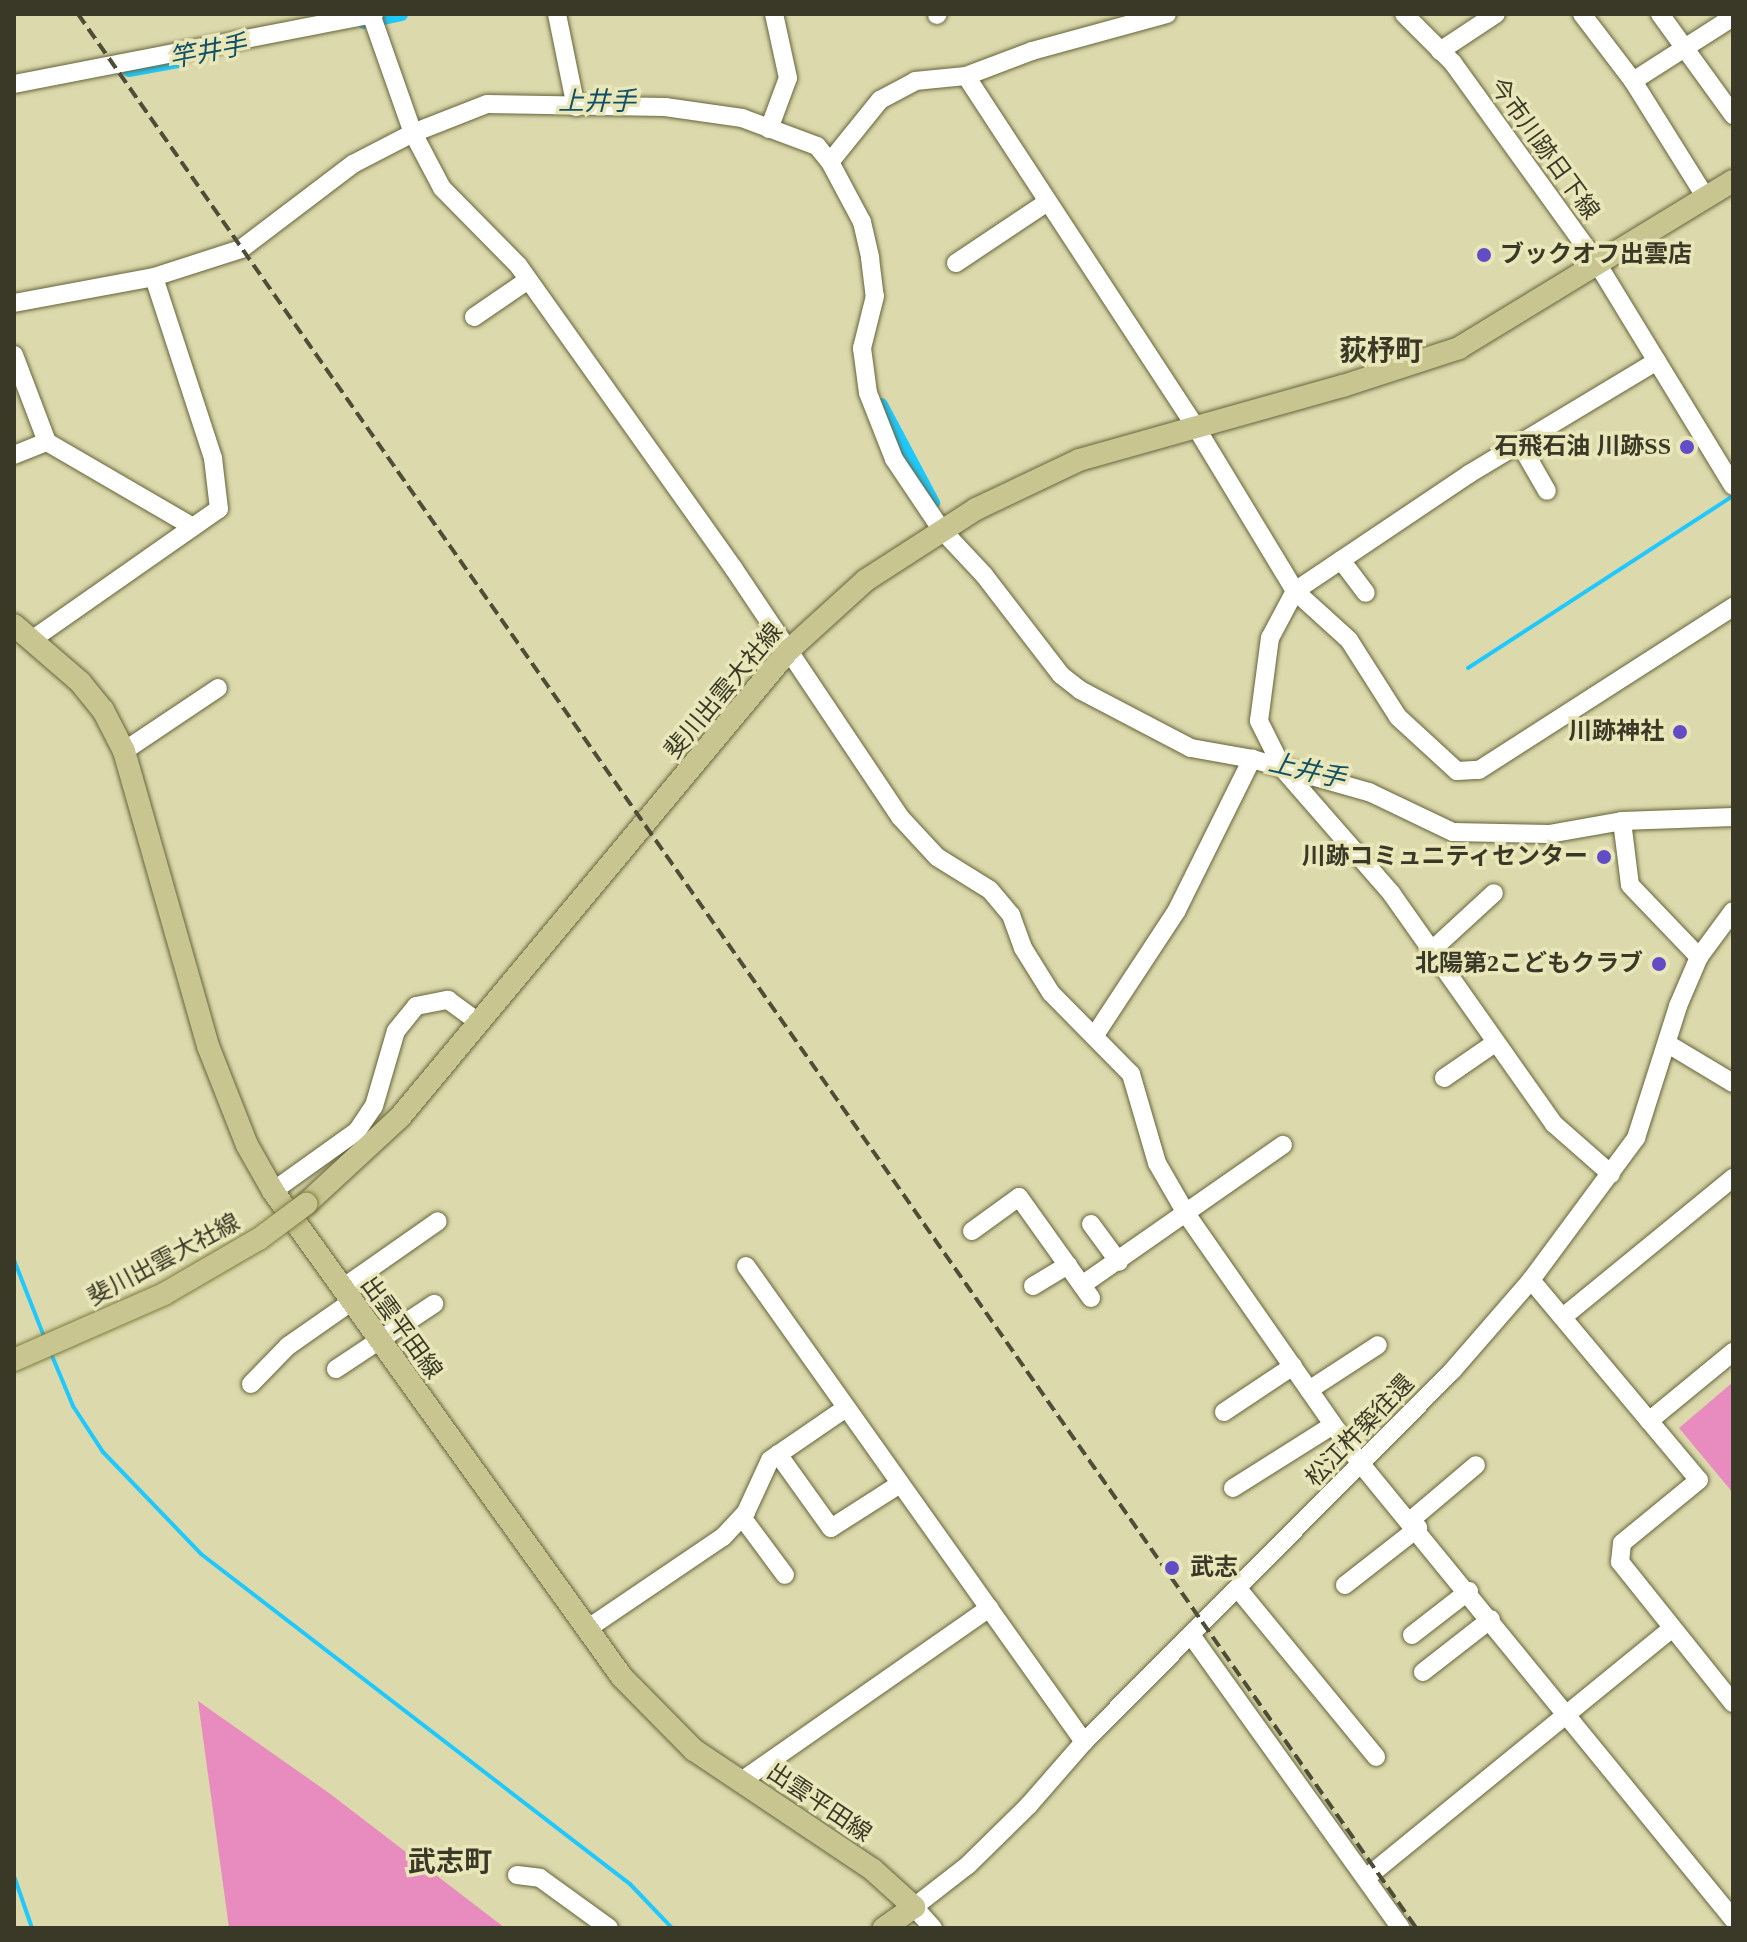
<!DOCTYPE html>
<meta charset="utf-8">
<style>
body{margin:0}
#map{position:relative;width:1747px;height:1942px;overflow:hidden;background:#dcdaad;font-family:"Times New Roman","Noto Sans JP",serif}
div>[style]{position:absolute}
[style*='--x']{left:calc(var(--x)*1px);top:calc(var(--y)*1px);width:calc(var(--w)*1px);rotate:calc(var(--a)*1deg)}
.green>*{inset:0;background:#e88cc0}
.stream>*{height:4px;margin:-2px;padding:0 2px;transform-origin:2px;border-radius:2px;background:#20c8fb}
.canal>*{height:14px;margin:-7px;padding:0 7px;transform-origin:7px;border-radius:7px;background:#20c8fb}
.roads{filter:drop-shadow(0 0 2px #66643b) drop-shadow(0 0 2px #66643b)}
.minor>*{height:18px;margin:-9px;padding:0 9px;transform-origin:9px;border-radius:9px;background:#fff}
.major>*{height:22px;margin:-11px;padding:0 11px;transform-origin:11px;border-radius:11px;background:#c8c591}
.rail>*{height:4px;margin-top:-2px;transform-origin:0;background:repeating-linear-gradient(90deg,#4e4d37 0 12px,transparent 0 18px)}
.bridges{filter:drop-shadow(0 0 2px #7e7b3c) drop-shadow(0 0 2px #7e7b3c)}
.major-bridge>*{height:22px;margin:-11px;padding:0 11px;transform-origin:11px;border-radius:11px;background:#c8c591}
.dots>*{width:22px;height:22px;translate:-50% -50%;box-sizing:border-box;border:4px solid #e9e7ba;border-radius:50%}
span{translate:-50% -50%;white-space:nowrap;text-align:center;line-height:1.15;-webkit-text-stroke:7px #e9e7ba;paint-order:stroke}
.street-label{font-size:24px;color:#3a3927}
.poi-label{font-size:24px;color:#3a3927;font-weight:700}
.left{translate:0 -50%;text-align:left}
.right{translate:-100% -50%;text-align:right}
.water-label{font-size:26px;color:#114f64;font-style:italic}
.quarter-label{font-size:28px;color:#3a3927;font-weight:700}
.frame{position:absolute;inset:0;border:16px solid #3a3927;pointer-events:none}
</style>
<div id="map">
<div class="green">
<div style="clip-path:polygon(1733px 1382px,1733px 1493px,1679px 1428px)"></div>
<div style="clip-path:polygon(198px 1701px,329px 1793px,505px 1928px,229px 1928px)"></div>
</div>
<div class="stream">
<div style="--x:1468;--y:668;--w:316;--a:-33"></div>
<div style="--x:14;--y:1260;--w:85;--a:68.6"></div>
<div style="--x:50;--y:1351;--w:60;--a:67.3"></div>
<div style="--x:73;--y:1406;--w:55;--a:56.9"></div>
<div style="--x:103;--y:1452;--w:141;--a:46.1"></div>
<div style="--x:201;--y:1554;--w:541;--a:37.57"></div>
<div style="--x:630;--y:1884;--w:61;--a:46.3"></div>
<div style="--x:14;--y:1876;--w:55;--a:70.9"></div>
</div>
<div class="canal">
<div style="--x:364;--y:22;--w:38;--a:-12"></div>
<div style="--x:129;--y:70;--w:51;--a:-10.2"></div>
<div style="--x:881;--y:405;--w:111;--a:62"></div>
</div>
<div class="roads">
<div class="minor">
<div style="--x:371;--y:14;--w:126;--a:70.6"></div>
<div style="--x:413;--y:133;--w:62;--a:62.2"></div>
<div style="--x:442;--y:188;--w:108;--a:45.4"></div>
<div style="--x:518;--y:265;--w:373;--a:54.6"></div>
<div style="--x:734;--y:569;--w:298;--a:56.2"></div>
<div style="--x:900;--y:817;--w:54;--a:47.2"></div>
<div style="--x:937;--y:857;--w:62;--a:31.9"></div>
<div style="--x:990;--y:890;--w:33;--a:50"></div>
<div style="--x:1011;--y:915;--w:35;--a:70"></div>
<div style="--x:1023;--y:948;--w:53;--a:58.1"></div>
<div style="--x:1051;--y:993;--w:114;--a:45.4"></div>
<div style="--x:1131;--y:1074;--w:93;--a:73.7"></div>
<div style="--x:1157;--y:1163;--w:60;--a:60"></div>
<div style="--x:1187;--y:1215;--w:304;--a:55.1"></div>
<div style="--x:1361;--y:1464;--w:588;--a:50.73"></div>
<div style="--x:557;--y:14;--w:95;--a:78.5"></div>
<div style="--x:1404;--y:14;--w:69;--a:45"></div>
<div style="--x:1453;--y:63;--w:246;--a:54.2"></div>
<div style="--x:1597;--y:263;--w:261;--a:58.6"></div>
<div style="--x:1582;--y:14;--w:84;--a:52.7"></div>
<div style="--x:1633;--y:81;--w:138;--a:58"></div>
<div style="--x:1660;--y:14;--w:125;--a:54.1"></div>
<div style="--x:937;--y:15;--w:1;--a:-45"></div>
<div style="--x:1440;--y:51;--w:67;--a:-33.5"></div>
<div style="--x:966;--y:76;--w:416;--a:56.8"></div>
<div style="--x:1194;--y:424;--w:195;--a:58.8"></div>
<div style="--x:1295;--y:591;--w:73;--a:42.2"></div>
<div style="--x:1349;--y:640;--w:91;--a:57.5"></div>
<div style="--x:1398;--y:717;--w:80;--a:42.5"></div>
<div style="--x:1457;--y:771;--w:22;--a:-3"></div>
<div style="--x:1479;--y:770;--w:302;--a:-32.7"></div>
<div style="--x:1633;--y:81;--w:119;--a:-32.6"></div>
<div style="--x:14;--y:84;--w:367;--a:-11"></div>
<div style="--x:769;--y:129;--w:54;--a:-69.6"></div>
<div style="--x:788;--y:78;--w:66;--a:-102.3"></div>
<div style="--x:830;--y:162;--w:80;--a:-51.1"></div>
<div style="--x:880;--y:100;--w:40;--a:-28"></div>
<div style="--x:915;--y:81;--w:51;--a:-5.6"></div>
<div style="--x:966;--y:76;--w:71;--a:-20.7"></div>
<div style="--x:1032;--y:51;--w:140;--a:-15.3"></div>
<div style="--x:956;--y:263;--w:108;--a:-33.7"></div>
<div style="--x:14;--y:303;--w:142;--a:-10.5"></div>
<div style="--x:154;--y:277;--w:91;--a:-17.8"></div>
<div style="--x:241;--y:249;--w:141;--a:-37.2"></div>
<div style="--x:353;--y:164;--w:68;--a:-27.3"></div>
<div style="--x:413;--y:133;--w:79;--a:-21.4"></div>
<div style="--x:487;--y:104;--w:178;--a:1"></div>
<div style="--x:665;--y:107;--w:78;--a:8.1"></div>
<div style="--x:742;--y:118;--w:80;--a:20.5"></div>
<div style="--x:817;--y:146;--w:21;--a:51"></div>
<div style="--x:830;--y:162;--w:68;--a:61.9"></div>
<div style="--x:862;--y:222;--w:37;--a:77"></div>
<div style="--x:870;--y:258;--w:38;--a:83"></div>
<div style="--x:875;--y:296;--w:54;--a:104"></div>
<div style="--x:862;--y:348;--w:45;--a:82.4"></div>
<div style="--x:868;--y:393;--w:71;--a:68.5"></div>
<div style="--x:894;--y:459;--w:84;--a:56.1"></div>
<div style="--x:941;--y:529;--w:63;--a:46.9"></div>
<div style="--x:984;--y:575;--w:126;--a:52.4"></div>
<div style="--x:1061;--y:675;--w:24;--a:38"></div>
<div style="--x:1080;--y:690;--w:125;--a:27.6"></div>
<div style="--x:1191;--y:748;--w:62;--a:10.2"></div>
<div style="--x:1252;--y:759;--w:122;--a:15.8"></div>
<div style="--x:1369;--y:792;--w:93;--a:25.5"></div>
<div style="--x:1453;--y:832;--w:96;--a:1.2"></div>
<div style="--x:1549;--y:834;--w:74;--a:-10.1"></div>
<div style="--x:1622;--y:821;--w:111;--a:-2.1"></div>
<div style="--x:474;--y:317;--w:65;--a:-34.4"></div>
<div style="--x:14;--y:355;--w:93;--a:69.2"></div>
<div style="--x:1520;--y:444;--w:54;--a:60.1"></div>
<div style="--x:14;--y:455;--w:35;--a:-22"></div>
<div style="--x:47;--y:442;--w:169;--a:30.2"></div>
<div style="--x:1341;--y:560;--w:41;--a:52.9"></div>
<div style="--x:33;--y:639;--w:227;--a:-35"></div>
<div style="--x:219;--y:509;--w:51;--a:-96.7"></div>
<div style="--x:213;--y:458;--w:190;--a:-108.1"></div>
<div style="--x:124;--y:751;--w:113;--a:-33.8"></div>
<div style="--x:1622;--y:821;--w:64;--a:82.9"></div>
<div style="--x:1630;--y:885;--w:100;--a:46.2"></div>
<div style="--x:1432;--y:950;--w:84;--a:-42.6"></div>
<div style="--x:1095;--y:1035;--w:149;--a:-56.7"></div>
<div style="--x:1177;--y:910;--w:169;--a:-63.6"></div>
<div style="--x:1668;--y:1044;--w:76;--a:31"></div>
<div style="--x:1444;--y:1078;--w:62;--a:-34.5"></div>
<div style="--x:1611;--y:1174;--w:76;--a:-138.7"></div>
<div style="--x:1554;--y:1124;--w:281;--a:-125.2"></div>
<div style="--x:1392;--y:894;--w:166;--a:-131.1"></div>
<div style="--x:1283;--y:769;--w:54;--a:-116.6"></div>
<div style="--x:1259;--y:721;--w:84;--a:-82.5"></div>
<div style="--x:1270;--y:638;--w:53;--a:-62"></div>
<div style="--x:1295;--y:591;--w:210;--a:-33.9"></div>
<div style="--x:1469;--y:474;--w:219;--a:-31"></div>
<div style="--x:273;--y:1191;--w:103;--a:-35.5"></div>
<div style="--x:357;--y:1131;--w:30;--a:-56"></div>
<div style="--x:374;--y:1106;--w:78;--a:-73.7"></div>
<div style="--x:396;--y:1031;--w:32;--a:-51"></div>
<div style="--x:416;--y:1006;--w:33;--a:-11"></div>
<div style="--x:448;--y:1000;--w:37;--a:36"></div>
<div style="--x:1091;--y:1224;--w:47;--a:53.6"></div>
<div style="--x:972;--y:1231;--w:58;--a:-35.9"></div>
<div style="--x:1019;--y:1197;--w:124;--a:54.5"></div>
<div style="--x:746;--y:1266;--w:584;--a:54.62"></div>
<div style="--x:1531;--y:1280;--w:261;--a:50"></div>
<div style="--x:1699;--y:1480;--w:99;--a:140.7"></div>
<div style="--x:1622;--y:1543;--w:19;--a:96"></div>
<div style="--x:1620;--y:1562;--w:181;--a:51.3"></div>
<div style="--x:1082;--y:1285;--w:245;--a:-34.9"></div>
<div style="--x:1033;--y:1286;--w:41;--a:-31"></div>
<div style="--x:341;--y:1289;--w:118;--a:-35"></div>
<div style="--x:1563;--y:1317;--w:220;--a:-39.3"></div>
<div style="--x:336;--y:1369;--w:118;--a:-33.6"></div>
<div style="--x:251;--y:1384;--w:53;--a:-45.8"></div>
<div style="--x:288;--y:1346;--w:77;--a:-34.9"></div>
<div style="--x:1309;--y:1390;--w:82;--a:-33.1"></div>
<div style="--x:1224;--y:1412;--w:83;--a:-33.7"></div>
<div style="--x:1649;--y:1421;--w:109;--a:-39.4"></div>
<div style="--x:778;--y:1454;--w:91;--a:54.4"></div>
<div style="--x:831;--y:1528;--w:82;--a:-32.5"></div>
<div style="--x:1233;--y:1488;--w:118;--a:-32.2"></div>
<div style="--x:742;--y:1517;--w:72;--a:53.4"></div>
<div style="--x:1411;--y:1520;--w:85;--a:-40.2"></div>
<div style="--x:1345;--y:1585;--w:93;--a:-38"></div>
<div style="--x:1239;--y:1590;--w:216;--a:50.6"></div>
<div style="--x:587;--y:1629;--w:164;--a:-34.1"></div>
<div style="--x:723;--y:1537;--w:34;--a:-47"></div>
<div style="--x:746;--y:1512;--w:57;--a:-65.2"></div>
<div style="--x:770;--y:1460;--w:92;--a:-34.4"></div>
<div style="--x:1191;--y:1635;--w:360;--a:54.4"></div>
<div style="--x:1412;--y:1635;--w:72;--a:-37.7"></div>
<div style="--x:1423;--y:1672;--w:86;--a:-37.9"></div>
<div style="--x:740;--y:1782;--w:304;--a:-34.9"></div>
<div style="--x:517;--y:1875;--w:23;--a:7"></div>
<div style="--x:540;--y:1878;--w:85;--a:35.9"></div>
<div style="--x:1366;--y:1878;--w:395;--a:-39.2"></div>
<div style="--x:933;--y:1928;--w:28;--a:-132"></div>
<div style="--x:914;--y:1907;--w:68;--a:-37.9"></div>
<div style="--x:968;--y:1865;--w:86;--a:-44.5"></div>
<div style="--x:1029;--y:1805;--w:84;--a:-48.9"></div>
<div style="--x:1084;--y:1742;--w:523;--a:-45.23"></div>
<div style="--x:1452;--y:1371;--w:121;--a:-49"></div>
<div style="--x:1531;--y:1280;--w:177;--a:-53.5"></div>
<div style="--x:1636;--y:1138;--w:139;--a:-72.3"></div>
<div style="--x:1678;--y:1006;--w:53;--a:-66.8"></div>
<div style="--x:1699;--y:957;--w:57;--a:-53.5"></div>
</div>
<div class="major">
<div style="--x:14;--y:625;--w:87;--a:40.8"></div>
<div style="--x:80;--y:682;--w:36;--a:51"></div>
<div style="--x:103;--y:710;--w:46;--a:62.9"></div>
<div style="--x:124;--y:751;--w:307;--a:74.1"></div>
<div style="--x:208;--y:1046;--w:106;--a:68.5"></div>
<div style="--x:247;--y:1145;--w:53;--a:60.5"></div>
<div style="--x:273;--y:1191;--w:598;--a:54.32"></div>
<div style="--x:622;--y:1677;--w:103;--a:45.4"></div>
<div style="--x:694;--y:1750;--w:214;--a:33.8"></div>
<div style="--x:872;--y:1869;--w:57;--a:42.1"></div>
<div style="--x:914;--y:1907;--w:37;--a:145"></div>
<div style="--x:306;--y:1204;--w:128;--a:-42.8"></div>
<div style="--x:400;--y:1117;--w:606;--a:-50.22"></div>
<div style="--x:788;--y:651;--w:105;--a:-42.3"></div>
<div style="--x:866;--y:580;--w:131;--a:-32.8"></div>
<div style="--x:976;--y:509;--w:114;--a:-25.4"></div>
<div style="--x:1079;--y:460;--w:274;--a:-15.7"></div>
<div style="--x:1343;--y:386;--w:122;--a:-18.1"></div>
<div style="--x:1459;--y:348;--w:321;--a:-31.4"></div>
</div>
</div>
<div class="rail">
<div style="--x:78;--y:14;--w:2335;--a:55.04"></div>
</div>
<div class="bridges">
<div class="major-bridge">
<div style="--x:14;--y:1360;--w:164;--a:-23.7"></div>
<div style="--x:164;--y:1294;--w:110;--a:-30.1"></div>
<div style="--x:259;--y:1239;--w:59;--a:-36.7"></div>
</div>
</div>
<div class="dots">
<div style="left:1484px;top:255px;background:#624dc6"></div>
<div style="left:1687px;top:447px;background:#624dc6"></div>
<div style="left:1680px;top:732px;background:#624dc6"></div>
<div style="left:1604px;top:857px;background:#624dc6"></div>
<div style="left:1659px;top:964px;background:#624dc6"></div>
<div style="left:1172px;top:1568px;background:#624dc6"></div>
</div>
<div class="street-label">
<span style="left:1544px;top:149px;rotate:54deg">今市川跡日下線</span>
<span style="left:724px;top:691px;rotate:-50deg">斐川出雲大社線</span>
<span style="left:164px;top:1260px;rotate:-28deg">斐川出雲大社線</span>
<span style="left:401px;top:1328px;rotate:54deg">出雲平田線</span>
<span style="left:1360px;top:1431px;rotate:-46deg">松江杵築往還</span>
<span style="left:819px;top:1803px;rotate:34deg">出雲平田線</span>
</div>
<div class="poi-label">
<span class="left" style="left:1500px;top:255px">ブックオフ出雲店</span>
<span class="right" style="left:1671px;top:447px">石飛石油 川跡SS</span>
<span class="right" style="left:1664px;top:732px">川跡神社</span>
<span class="right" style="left:1588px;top:857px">川跡コミュニティセンター</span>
<span class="right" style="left:1643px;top:964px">北陽第2こどもクラブ</span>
<span class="left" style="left:1190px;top:1568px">武志</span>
</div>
<div class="water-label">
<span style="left:208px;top:52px;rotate:-11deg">竿井手</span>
<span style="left:597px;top:102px">上井手</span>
<span style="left:1307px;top:771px;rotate:13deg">上井手</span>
</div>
<div class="quarter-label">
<span style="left:1381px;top:351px">荻杼町</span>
<span style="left:450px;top:1862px">武志町</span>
</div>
<div class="frame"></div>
</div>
